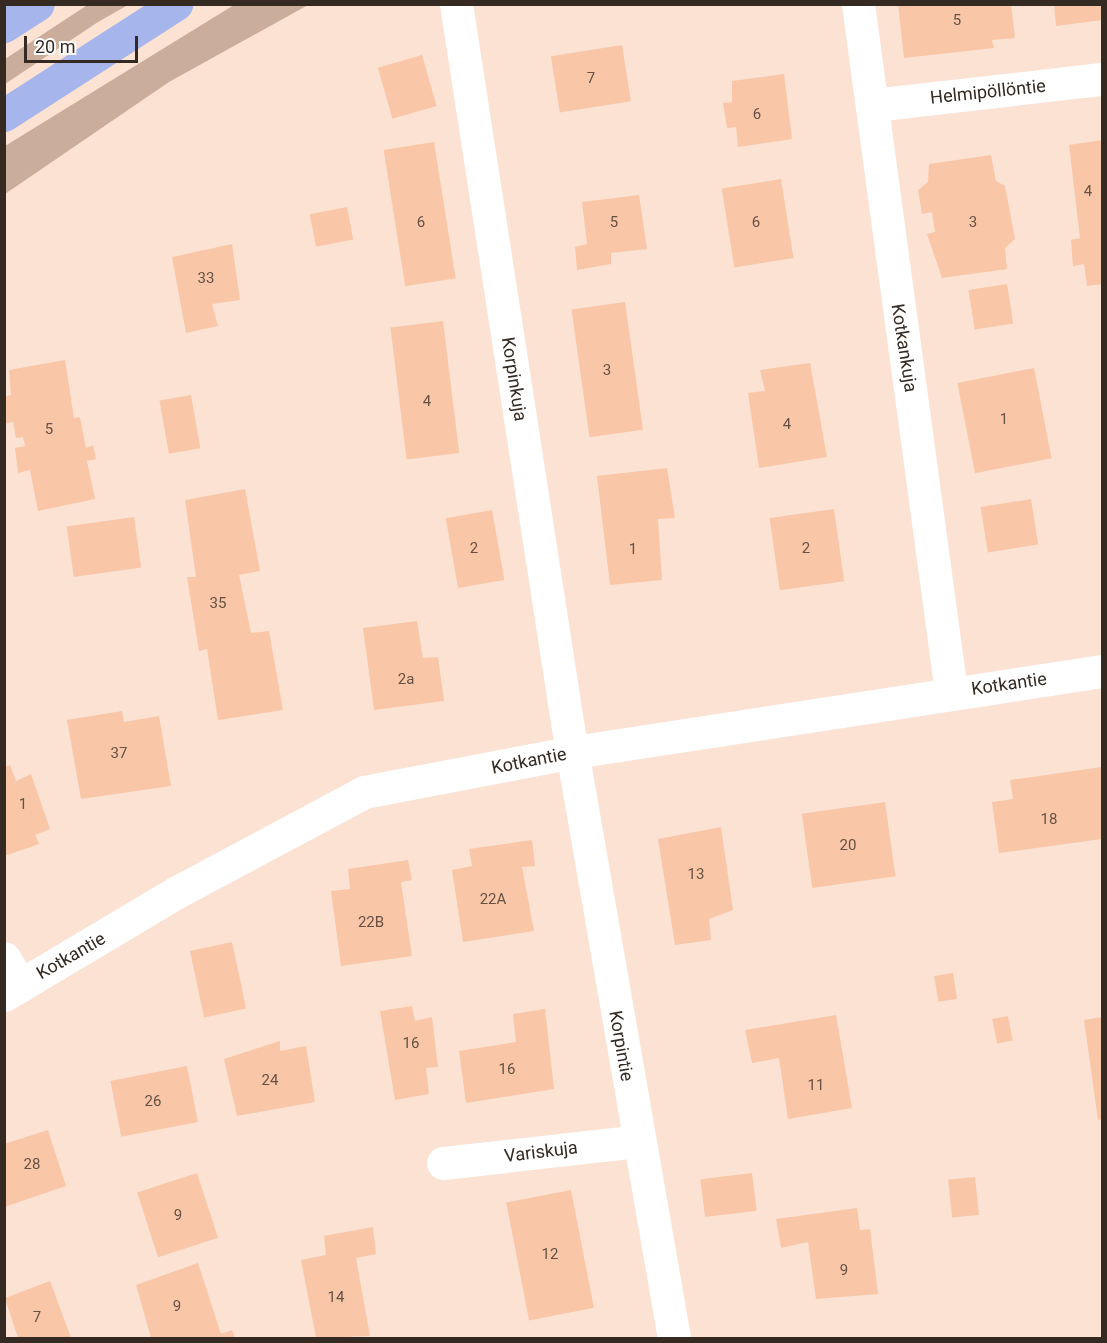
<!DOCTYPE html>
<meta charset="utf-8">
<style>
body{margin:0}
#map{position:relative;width:1107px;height:1343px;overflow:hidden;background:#fbe2d3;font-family:Roboto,sans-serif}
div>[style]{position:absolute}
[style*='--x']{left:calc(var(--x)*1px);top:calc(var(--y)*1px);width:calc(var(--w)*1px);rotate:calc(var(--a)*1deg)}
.green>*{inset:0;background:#cbad9b}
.building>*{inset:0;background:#f9c7a8;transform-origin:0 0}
.street>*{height:33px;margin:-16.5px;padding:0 16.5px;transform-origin:16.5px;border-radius:16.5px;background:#fff}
.primary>*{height:33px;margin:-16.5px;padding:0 16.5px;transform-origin:16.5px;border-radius:16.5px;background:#a6b5eb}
span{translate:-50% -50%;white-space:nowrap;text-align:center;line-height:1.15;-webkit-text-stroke:4.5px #fff;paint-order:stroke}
.number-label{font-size:15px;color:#665144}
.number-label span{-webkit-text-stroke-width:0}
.street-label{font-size:18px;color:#352a22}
.frame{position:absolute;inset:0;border:6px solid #352a22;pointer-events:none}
.scale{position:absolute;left:24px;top:36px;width:114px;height:27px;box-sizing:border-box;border:3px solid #352a22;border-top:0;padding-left:8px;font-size:18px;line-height:21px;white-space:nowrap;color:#352a22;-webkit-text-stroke:4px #fff;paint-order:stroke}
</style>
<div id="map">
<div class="green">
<div style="clip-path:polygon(128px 5px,98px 22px,5px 84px,5px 59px,86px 6px)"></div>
<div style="clip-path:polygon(234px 5px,308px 5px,169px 82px,5px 194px,5px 146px)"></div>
</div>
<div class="building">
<div style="clip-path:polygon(898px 4px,1011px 4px,1015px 38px,992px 40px,994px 48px,904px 58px)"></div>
<div style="clip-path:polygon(1054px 4px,1102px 4px,1102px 20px,1056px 26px)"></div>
<div style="left:622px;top:45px;width:57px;height:72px;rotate:81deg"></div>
<div style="left:422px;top:55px;width:53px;height:46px;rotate:74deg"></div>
<div style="clip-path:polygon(784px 74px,792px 139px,738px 147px,736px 127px,727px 128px,723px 103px,732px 102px,732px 81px)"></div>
<div style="clip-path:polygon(1102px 140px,1102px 284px,1087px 286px,1084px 264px,1073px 266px,1071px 240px,1080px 238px,1069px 145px)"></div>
<div style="left:434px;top:142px;width:138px;height:51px;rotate:81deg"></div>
<div style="clip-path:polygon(991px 155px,996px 181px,1005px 186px,1015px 239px,1005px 248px,1007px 269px,942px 278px,927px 234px,935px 232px,932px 212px,922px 214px,918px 190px,928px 182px,929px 164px)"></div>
<div style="left:781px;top:179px;width:80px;height:60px;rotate:81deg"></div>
<div style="clip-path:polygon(639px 195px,647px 249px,611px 253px,611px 264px,577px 270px,575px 247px,587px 244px,582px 202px)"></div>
<div style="left:347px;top:207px;width:33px;height:38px;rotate:79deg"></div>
<div style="clip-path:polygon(232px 244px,240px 300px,212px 304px,218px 326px,186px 333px,172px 257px)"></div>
<div style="left:1007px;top:284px;width:40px;height:39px;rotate:81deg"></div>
<div style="left:625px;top:302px;width:129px;height:54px;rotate:82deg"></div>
<div style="left:443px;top:321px;width:133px;height:53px;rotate:83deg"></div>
<div style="clip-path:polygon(65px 360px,74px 418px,80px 417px,86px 448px,93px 445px,96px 459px,87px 461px,95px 499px,38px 511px,30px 470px,18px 473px,15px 448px,25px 446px,23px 437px,16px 438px,13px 422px,4px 424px,4px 397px,11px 395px,9px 370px)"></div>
<div style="clip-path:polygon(810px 363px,827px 457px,759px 468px,748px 393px,765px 391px,760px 370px)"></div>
<div style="left:1034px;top:368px;width:92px;height:78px;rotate:79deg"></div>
<div style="left:191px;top:395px;width:54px;height:32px;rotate:80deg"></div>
<div style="clip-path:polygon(667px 468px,675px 518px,658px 519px,662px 580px,610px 585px,597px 476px)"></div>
<div style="clip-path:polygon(245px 489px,260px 571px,239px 575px,251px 633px,269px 631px,283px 710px,218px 720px,207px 649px,199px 651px,187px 577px,196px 577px,185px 500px)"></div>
<div style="left:1031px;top:499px;width:46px;height:51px;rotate:81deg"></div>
<div style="left:834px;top:509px;width:73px;height:65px;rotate:82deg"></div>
<div style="left:492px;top:510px;width:71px;height:47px;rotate:80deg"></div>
<div style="left:134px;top:517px;width:51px;height:68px;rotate:82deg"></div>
<div style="clip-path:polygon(417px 621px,423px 658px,438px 657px,444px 701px,374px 710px,363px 628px)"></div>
<div style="clip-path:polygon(122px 711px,124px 722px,159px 716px,171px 786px,81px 799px,67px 720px)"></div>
<div style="clip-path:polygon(10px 765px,16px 781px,31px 774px,50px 829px,35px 835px,39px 844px,4px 856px,4px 767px)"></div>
<div style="clip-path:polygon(1102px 767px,1102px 839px,999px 853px,992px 802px,1013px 799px,1010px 780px)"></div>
<div style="left:885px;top:802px;width:75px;height:84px;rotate:82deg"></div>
<div style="clip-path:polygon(721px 827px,733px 910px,709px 919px,711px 940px,675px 945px,658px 839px)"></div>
<div style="clip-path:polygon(532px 840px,535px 866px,522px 867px,534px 931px,463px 942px,452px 870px,472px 866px,469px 849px)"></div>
<div style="clip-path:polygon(408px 860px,412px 880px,401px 882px,412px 956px,341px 966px,331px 891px,350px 889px,348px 869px)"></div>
<div style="left:232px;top:942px;width:68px;height:43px;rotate:78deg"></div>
<div style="left:953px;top:973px;width:26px;height:19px;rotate:81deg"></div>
<div style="clip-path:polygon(412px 1006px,415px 1021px,432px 1017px,438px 1067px,426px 1068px,429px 1094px,395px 1100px,380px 1011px)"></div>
<div style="clip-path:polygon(545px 1009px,554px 1089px,466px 1103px,459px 1051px,516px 1042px,513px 1014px)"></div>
<div style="clip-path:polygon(836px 1015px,852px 1108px,788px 1119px,779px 1058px,752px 1063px,745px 1030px)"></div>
<div style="left:1008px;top:1016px;width:25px;height:16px;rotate:79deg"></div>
<div style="clip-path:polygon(1102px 1017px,1102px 1119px,1098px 1120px,1084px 1020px)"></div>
<div style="clip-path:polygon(280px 1041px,280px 1051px,306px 1046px,315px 1102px,237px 1116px,224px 1059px)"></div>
<div style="left:187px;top:1066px;width:57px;height:78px;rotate:79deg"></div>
<div style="clip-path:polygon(48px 1130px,66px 1186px,4px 1207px,4px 1144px)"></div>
<div style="left:197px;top:1173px;width:68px;height:63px;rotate:72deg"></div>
<div style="left:752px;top:1173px;width:38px;height:52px;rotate:83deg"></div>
<div style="left:975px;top:1177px;width:38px;height:27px;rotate:84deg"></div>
<div style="left:571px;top:1190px;width:120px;height:66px;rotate:79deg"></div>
<div style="clip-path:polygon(857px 1208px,860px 1230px,870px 1229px,878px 1294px,816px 1299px,808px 1242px,781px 1248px,776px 1219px)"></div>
<div style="clip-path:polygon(373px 1227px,376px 1254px,356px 1258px,370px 1336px,316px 1338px,301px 1260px,326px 1255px,324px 1236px)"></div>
<div style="clip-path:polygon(198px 1263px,221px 1334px,232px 1330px,235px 1338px,151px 1338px,136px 1285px)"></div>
<div style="clip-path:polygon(50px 1281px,71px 1338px,18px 1338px,5px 1298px)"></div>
</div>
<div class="street">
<div style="--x:456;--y:4;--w:733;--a:81.21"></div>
<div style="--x:568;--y:728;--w:619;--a:80.14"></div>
<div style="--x:858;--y:4;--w:694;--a:82.3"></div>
<div style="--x:873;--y:105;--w:230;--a:-6.5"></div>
<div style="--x:4;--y:958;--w:32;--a:58"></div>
<div style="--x:4;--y:995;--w:201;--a:-30.8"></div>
<div style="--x:177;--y:892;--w:212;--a:-28.1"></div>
<div style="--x:364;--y:792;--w:214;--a:-10.8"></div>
<div style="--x:574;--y:752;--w:534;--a:-8.72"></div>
<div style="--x:443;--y:1163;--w:196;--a:-6.4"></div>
</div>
<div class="primary">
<div style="--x:4;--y:26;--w:40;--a:-32.9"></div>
<div style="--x:4;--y:115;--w:205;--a:-32.8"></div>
</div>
<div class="number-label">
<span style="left:957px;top:21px">5</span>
<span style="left:591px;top:79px">7</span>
<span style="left:757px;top:115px">6</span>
<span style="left:1088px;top:192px">4</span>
<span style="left:421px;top:223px">6</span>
<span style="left:614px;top:223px">5</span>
<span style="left:756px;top:223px">6</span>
<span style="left:973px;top:223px">3</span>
<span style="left:206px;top:279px">33</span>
<span style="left:607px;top:371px">3</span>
<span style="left:427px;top:402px">4</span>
<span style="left:1004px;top:420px">1</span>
<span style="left:787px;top:425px">4</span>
<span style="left:49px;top:430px">5</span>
<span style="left:474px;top:549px">2</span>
<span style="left:806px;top:549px">2</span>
<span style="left:633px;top:550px">1</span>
<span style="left:218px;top:604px">35</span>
<span style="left:406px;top:680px">2a</span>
<span style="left:119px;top:754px">37</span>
<span style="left:23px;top:805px">1</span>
<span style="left:1049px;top:820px">18</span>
<span style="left:848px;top:846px">20</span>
<span style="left:696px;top:875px">13</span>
<span style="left:493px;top:900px">22A</span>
<span style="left:371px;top:923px">22B</span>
<span style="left:411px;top:1044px">16</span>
<span style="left:507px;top:1070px">16</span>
<span style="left:270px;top:1081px">24</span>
<span style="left:816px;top:1086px">11</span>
<span style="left:153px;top:1102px">26</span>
<span style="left:32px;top:1165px">28</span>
<span style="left:178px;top:1216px">9</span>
<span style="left:550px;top:1255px">12</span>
<span style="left:844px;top:1271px">9</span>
<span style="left:336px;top:1298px">14</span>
<span style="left:177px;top:1307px">9</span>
<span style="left:37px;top:1318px">7</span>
</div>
<div class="street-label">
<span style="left:988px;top:92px;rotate:-6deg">Helmipöllöntie</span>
<span style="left:904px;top:348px;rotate:81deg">Kotkankuja</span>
<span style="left:514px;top:379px;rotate:81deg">Korpinkuja</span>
<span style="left:1009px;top:684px;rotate:-8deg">Kotkantie</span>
<span style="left:529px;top:761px;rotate:-11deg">Kotkantie</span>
<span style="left:71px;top:956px;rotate:-30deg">Kotkantie</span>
<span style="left:621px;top:1046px;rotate:80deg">Korpintie</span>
<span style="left:541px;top:1152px;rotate:-7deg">Variskuja</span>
</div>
<div class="frame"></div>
<div class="scale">20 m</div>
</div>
